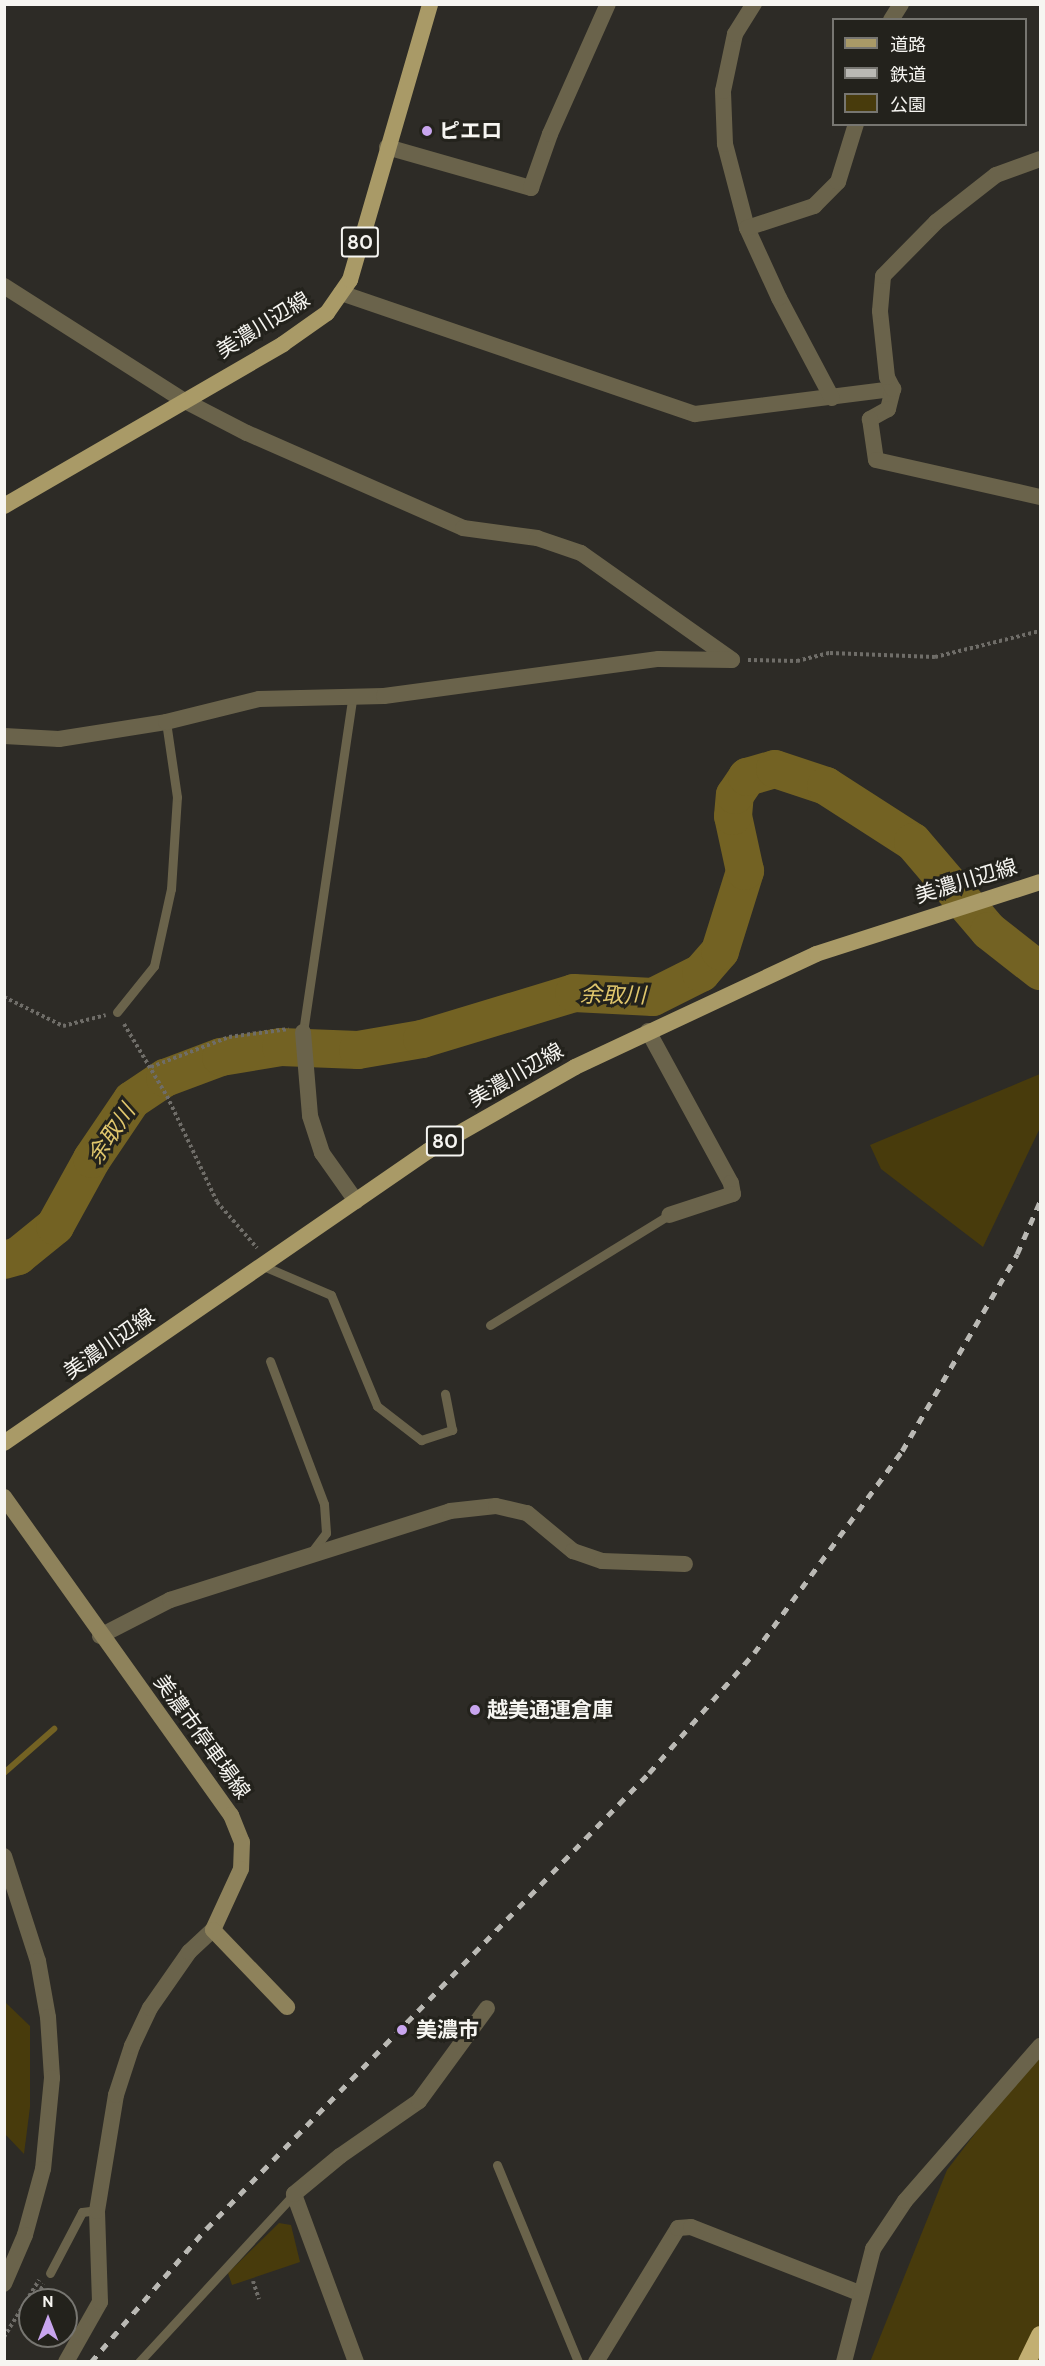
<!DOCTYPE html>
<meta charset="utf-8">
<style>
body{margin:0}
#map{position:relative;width:1045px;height:2366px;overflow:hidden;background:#2d2b26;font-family:Cabin,"Noto Sans JP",sans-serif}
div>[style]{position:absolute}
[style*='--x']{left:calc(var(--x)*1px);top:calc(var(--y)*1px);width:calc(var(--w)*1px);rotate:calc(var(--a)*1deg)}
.green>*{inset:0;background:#483b0c}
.stream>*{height:6px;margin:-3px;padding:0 3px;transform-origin:3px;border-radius:3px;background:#736223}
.river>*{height:38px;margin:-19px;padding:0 19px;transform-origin:19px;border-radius:19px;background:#736223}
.path>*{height:4px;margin-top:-2px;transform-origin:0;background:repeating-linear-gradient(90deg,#6f6d68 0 3px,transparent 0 6px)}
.service>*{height:9px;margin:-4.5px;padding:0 4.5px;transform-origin:4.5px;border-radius:4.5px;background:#6a634b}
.minor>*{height:16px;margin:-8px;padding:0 8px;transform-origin:8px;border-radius:8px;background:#6a634b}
.tertiary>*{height:16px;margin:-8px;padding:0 8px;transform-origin:8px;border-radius:8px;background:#6a634b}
.secondary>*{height:16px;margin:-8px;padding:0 8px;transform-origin:8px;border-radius:8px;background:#8e825b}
.primary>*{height:16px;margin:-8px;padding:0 8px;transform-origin:8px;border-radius:8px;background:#a99a67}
.motorway>*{height:18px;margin:-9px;padding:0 9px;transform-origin:9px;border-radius:9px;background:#c2af72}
.rail>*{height:4.5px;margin-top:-2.25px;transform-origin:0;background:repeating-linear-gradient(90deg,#bab9b4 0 8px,transparent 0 16px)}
.dots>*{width:16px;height:16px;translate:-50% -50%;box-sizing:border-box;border:3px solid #23221c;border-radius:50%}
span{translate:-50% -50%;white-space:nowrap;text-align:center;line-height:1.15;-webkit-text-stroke:6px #23221c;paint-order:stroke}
.shield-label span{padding:2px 4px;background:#23221c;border:2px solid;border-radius:4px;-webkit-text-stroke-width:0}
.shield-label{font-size:20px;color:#f6f5f1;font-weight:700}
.poi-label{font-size:21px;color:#f6f5f1;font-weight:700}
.left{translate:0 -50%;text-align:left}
.street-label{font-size:21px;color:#f6f5f1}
.water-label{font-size:22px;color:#e0c66c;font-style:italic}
.frame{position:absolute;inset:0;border:6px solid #f6f5f1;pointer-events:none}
.legend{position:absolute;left:832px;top:18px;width:195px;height:108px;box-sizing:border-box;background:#23221c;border:2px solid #777671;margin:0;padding:8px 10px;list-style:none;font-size:18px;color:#f6f5f1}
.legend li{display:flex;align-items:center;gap:12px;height:30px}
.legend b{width:30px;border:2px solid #777671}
.north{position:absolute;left:18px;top:2288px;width:60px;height:60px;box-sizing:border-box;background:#23221c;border:2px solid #777671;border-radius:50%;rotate:0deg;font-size:16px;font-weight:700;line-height:24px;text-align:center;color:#f6f5f1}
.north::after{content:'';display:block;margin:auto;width:21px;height:27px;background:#c8a5ee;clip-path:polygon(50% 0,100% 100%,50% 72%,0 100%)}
</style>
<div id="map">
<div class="green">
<div style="clip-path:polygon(1040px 1074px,1040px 1128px,983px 1247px,881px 1169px,870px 1145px)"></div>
<div style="clip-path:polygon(5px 2002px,30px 2026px,30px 2107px,24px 2154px,5px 2134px)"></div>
<div style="clip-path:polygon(1040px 2049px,1040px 2361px,870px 2362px,947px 2170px)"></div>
<div style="clip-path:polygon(279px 2223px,291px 2225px,300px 2262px,232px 2285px,228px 2273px)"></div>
</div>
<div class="stream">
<div style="--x:4;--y:1773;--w:67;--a:-41.3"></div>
</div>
<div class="river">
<div style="--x:4;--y:1260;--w:15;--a:-16"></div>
<div style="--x:18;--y:1256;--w:48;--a:-39"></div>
<div style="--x:55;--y:1226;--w:77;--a:-61.1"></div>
<div style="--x:92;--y:1159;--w:71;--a:-55.9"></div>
<div style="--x:132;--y:1100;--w:40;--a:-34"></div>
<div style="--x:165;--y:1078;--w:60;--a:-20.6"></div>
<div style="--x:221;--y:1057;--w:61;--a:-9.5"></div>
<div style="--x:281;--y:1047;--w:77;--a:2.2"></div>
<div style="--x:358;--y:1050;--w:65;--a:-9.8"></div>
<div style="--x:422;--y:1039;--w:159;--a:-16.8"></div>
<div style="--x:574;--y:993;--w:79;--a:2.9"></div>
<div style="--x:653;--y:997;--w:54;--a:-26.6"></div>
<div style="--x:701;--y:973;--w:29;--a:-49"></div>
<div style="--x:720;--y:951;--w:84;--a:-72.6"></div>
<div style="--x:745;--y:871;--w:56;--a:-102.3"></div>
<div style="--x:733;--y:816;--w:21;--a:-85"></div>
<div style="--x:735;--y:795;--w:22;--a:-56"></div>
<div style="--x:747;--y:777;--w:29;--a:-16"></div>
<div style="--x:775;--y:769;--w:54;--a:18.4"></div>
<div style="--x:826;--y:786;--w:103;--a:32.8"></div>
<div style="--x:913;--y:842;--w:117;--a:49.5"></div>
<div style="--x:989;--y:931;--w:65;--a:38.1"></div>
</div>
<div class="path">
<div style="--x:748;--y:660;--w:49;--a:1.2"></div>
<div style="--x:797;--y:661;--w:34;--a:-14"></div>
<div style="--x:830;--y:653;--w:105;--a:2.2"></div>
<div style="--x:935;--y:657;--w:108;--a:-13.9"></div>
<div style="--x:4;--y:997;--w:66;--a:26.2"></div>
<div style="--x:63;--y:1026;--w:44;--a:-14.3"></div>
<div style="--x:124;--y:1024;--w:84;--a:59.2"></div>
<div style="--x:167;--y:1096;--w:117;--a:64.7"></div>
<div style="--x:217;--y:1202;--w:61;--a:49"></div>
<div style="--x:151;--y:1067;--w:84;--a:-21"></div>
<div style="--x:229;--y:1037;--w:60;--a:-7.7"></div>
<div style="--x:253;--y:2281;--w:19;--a:72"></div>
<div style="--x:35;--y:2300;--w:18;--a:-61"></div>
<div style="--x:30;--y:2309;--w:13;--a:119"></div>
<div style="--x:24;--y:2320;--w:7;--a:34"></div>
<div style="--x:4;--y:2337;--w:67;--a:-58.4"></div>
</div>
<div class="service">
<div style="--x:117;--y:1012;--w:59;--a:-51.2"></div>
<div style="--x:154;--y:966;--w:79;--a:-77.6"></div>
<div style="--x:171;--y:889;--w:92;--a:-86.3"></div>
<div style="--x:177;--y:797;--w:76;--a:-98.3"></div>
<div style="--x:303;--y:1032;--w:342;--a:-81.6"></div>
<div style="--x:261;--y:1265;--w:76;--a:23.2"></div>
<div style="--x:331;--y:1295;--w:120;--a:67.5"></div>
<div style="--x:377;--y:1406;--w:56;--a:37.7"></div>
<div style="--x:421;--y:1440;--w:33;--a:-18"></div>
<div style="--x:452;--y:1430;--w:37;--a:-101"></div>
<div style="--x:490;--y:1325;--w:210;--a:-31.6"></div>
<div style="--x:270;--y:1361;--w:153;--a:69.3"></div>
<div style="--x:324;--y:1504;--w:29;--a:86"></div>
<div style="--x:326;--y:1533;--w:26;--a:127"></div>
<div style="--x:497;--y:2165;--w:213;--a:67.6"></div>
<div style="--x:50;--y:2273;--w:69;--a:-62.3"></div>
<div style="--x:82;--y:2212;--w:16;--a:-7"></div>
<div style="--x:139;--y:2362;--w:229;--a:-47.3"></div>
</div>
<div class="minor">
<div style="--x:891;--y:20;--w:19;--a:-58"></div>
<div style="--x:387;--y:147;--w:150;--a:15.9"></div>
<div style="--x:531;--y:188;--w:57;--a:-70.6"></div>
<div style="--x:550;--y:134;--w:142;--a:-66"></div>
<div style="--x:747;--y:228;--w:87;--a:-104.7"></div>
<div style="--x:725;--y:144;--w:53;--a:-92.2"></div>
<div style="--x:723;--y:91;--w:58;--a:-78.1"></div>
<div style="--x:735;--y:34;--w:36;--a:-58"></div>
<div style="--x:4;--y:286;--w:212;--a:32.5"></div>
<div style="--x:183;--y:400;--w:72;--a:27.3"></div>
<div style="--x:247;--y:433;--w:236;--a:23.7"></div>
<div style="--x:463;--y:528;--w:75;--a:7.7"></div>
<div style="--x:537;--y:538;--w:46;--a:18.8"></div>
<div style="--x:581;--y:553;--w:185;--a:35.3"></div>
<div style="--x:341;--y:293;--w:374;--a:18.9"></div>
<div style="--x:695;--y:414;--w:200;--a:-7.2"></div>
<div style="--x:893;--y:389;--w:21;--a:104"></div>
<div style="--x:888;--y:409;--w:21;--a:151"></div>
<div style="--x:870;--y:419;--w:41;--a:81.7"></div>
<div style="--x:876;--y:460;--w:168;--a:12.7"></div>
<div style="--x:893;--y:389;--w:13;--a:-117"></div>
<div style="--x:887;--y:377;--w:66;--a:-96.1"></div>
<div style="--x:880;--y:311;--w:35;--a:-85"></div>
<div style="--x:883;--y:276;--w:76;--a:-45.5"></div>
<div style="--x:936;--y:222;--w:76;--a:-38.1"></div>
<div style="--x:996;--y:175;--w:47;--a:-20"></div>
<div style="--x:832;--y:398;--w:113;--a:-117.9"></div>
<div style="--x:779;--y:298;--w:77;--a:-114.6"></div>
<div style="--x:747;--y:228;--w:71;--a:-18.2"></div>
<div style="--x:814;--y:206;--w:34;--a:-45"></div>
<div style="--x:838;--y:182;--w:61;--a:-72.8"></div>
<div style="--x:4;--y:736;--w:55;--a:3.1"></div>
<div style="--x:59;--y:739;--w:108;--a:-9"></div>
<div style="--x:166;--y:722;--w:96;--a:-13.9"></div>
<div style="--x:259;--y:699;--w:125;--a:-1.4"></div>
<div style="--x:384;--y:696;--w:277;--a:-7.7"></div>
<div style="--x:659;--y:659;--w:73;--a:0.8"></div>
<div style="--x:648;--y:1031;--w:173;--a:61.4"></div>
<div style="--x:731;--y:1183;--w:11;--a:80"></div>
<div style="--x:733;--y:1194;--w:67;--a:161.8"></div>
<div style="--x:303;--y:1032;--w:84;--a:85.2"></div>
<div style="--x:310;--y:1116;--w:39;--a:72"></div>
<div style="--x:322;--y:1153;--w:59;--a:54.7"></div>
<div style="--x:100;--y:1636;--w:79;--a:-27.2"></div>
<div style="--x:170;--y:1600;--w:294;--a:-17.6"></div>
<div style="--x:450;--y:1511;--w:46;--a:-6.2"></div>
<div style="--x:496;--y:1506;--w:32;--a:13"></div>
<div style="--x:527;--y:1513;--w:60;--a:39.6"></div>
<div style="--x:573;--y:1551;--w:31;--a:19"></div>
<div style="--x:602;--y:1561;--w:83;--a:2.1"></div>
<div style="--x:66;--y:2362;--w:69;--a:-60.5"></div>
<div style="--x:100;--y:2302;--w:91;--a:-91.9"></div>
<div style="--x:97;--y:2211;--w:118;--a:-80.7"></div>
<div style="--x:116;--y:2095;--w:52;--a:-71.9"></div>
<div style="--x:132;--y:2046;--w:42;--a:-64.7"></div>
<div style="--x:150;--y:2008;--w:68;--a:-55.1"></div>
<div style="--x:189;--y:1952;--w:33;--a:-43"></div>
<div style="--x:356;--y:2362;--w:179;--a:-110.3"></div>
<div style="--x:294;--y:2194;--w:60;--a:-39.6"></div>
<div style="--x:340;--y:2156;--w:96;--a:-34.8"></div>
<div style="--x:419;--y:2101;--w:115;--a:-53.8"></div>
<div style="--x:596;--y:2362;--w:157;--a:-58.5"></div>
<div style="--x:678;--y:2228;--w:13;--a:-4"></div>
<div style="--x:691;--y:2227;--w:180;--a:21.4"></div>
</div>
<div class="tertiary">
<div style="--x:4;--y:1856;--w:110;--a:72.1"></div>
<div style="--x:38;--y:1961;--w:57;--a:79.9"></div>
<div style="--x:48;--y:2017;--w:61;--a:86.2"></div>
<div style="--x:52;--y:2078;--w:91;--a:95.6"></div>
<div style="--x:43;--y:2169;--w:68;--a:105.3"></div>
<div style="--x:25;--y:2235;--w:53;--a:113.2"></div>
<div style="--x:844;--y:2362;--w:117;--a:-75.6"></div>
<div style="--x:873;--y:2249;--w:58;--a:-56.3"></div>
<div style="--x:905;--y:2201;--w:206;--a:-48.9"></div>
</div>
<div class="secondary">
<div style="--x:4;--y:1497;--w:391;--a:54.5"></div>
<div style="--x:231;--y:1815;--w:29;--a:68"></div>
<div style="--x:242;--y:1842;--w:27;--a:92"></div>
<div style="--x:241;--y:1869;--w:67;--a:114.7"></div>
<div style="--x:213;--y:1930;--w:107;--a:46.1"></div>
</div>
<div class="primary">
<div style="--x:4;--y:506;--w:323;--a:-30.1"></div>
<div style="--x:283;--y:344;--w:54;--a:-35.2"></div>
<div style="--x:327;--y:313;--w:40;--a:-55.1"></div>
<div style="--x:350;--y:280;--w:287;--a:-73.8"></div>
<div style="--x:4;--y:1443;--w:515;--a:-34.55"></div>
<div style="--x:428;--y:1151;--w:169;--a:-29.7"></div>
<div style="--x:575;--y:1067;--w:266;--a:-25.1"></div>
<div style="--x:816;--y:954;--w:235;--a:-17.8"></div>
</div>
<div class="motorway">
<div style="--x:1027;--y:2362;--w:30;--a:-64"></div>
</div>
<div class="rail">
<div style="--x:91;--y:2362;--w:176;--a:-49.2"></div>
<div style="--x:206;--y:2229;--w:636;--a:-45.83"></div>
<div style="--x:649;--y:1773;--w:159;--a:-48.8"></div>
<div style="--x:754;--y:1653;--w:250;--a:-53.8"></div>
<div style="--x:902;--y:1451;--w:228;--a:-59.7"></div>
<div style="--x:1017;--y:1254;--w:58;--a:-66.5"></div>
</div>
<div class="dots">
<div style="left:427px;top:131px;background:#c8a5ee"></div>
<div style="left:475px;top:1710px;background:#c8a5ee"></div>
<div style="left:402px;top:2030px;background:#c8a5ee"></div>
</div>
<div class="shield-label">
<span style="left:360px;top:242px">80</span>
<span style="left:445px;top:1141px">80</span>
</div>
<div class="poi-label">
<span class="left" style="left:439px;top:131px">ピエロ</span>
<span class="left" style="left:487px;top:1710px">越美通運倉庫</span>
<span class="left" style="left:416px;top:2030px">美濃市</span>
</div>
<div class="street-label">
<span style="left:263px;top:325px;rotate:-32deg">美濃川辺線</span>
<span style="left:966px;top:881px;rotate:-17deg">美濃川辺線</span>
<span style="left:516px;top:1075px;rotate:-30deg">美濃川辺線</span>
<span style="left:109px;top:1344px;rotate:-35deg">美濃川辺線</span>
<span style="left:202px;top:1737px;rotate:54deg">美濃市停車場線</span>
</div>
<div class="water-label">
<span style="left:613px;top:995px;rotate:1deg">余取川</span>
<span style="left:111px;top:1134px;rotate:-56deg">余取川</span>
</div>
<div class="frame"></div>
<ul class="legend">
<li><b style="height:8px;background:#a99a67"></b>道路</li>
<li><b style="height:8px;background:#bab9b4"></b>鉄道</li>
<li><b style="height:16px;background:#483b0c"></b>公園</li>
</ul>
<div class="north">N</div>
</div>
